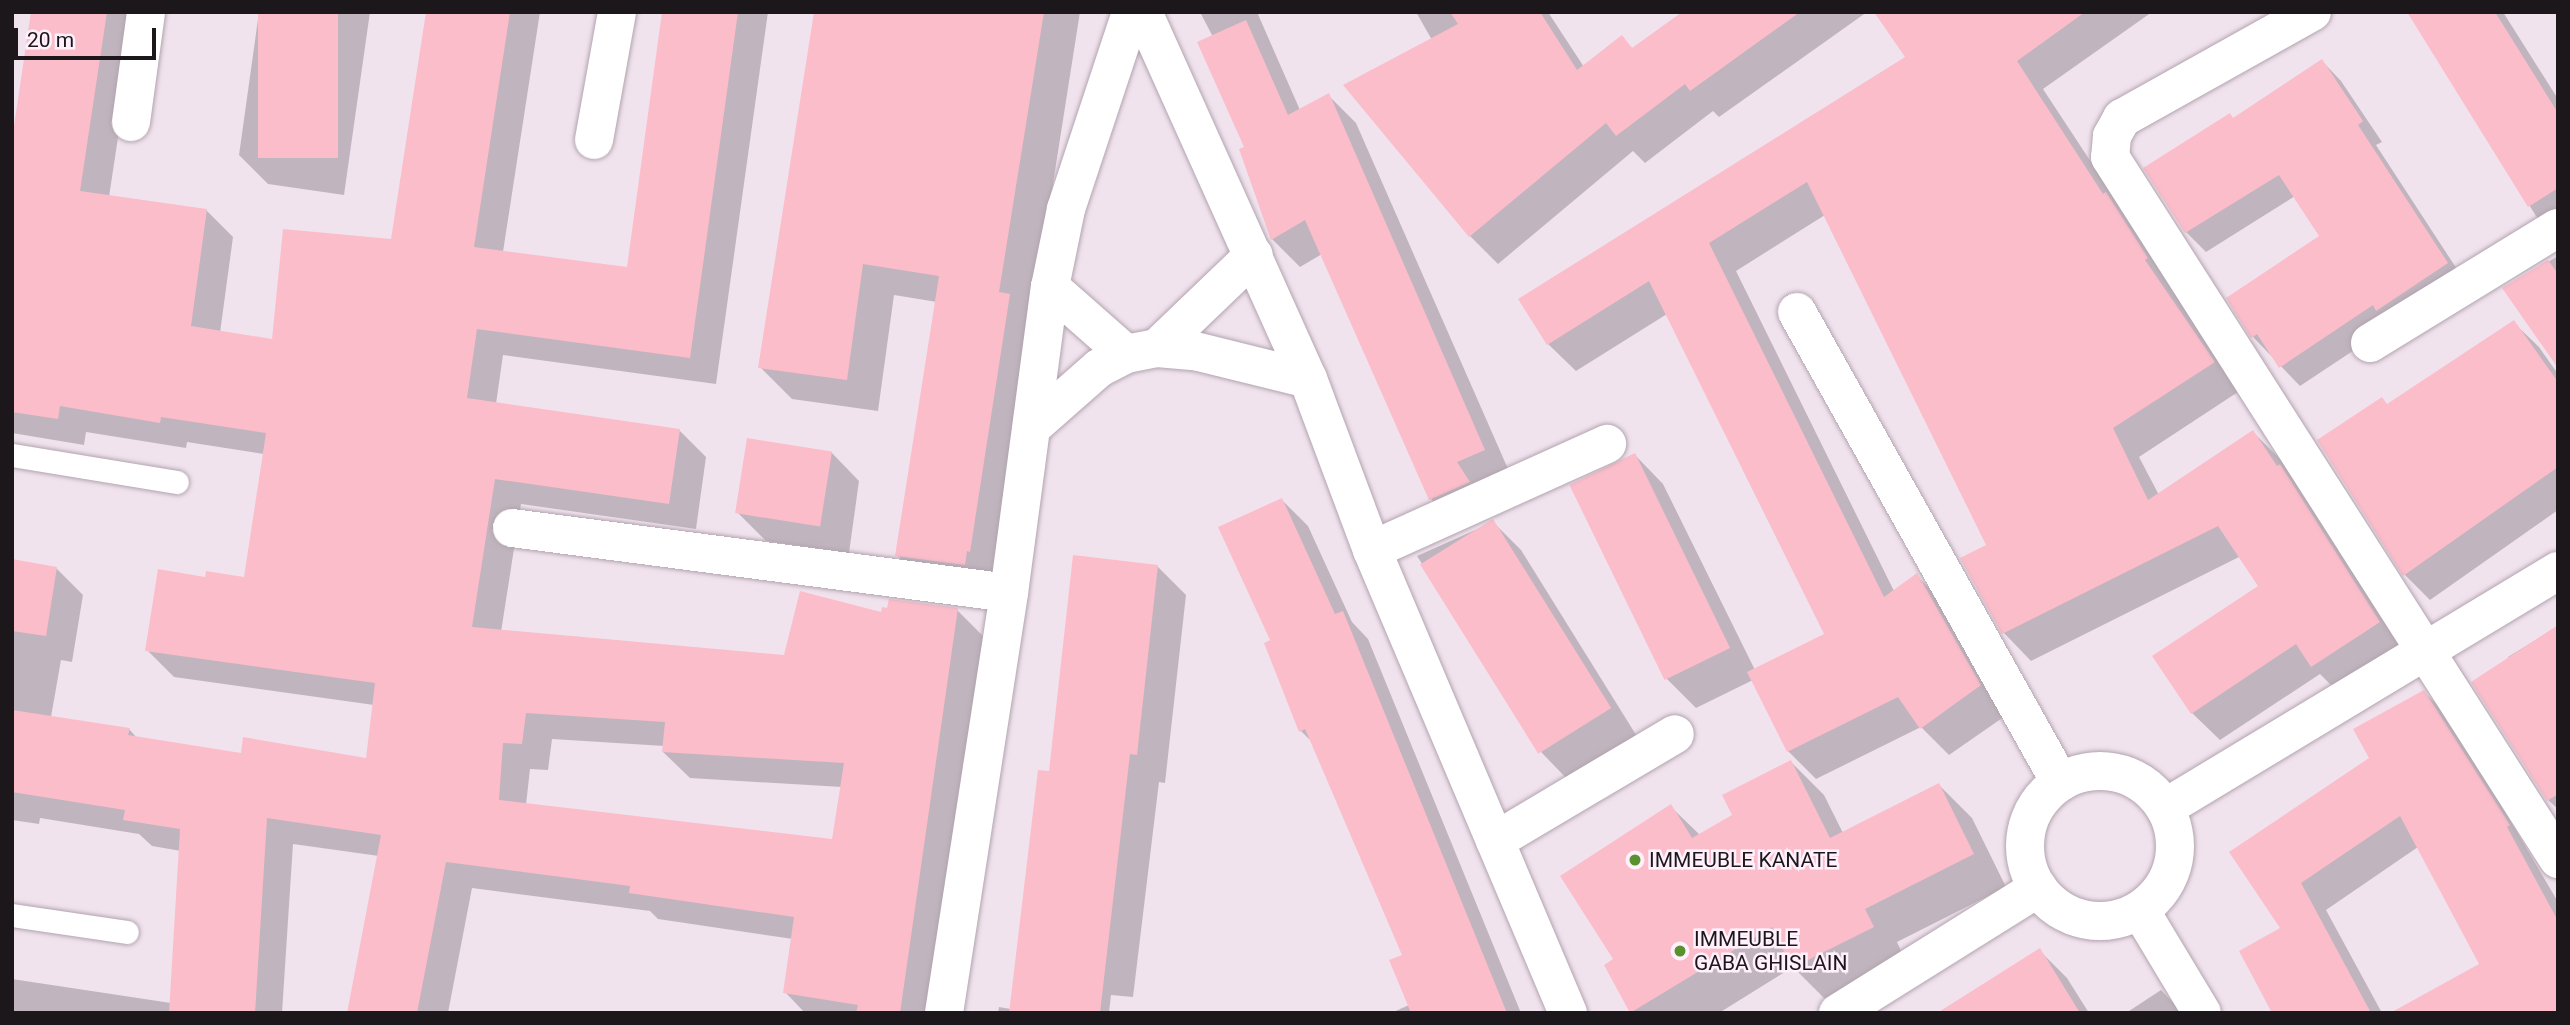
<!DOCTYPE html>
<style>
body{margin:0}
#map{position:relative;width:2570px;height:1025px;overflow:hidden;background:#f1e3ee;font-family:Roboto,sans-serif}
div>[style]{position:absolute}
[style*='--x']{left:calc(var(--x)*1px);top:calc(var(--y)*1px);width:calc(var(--w)*1px);rotate:calc(var(--a)*1deg)}
.shadow>*{inset:0;background:#0003}
.building>*{inset:0;background:#fcbdca;transform-origin:0 0}
.roads{filter:drop-shadow(0 0 2px #b2a4af) drop-shadow(0 0 2px #b2a4af)}
.service>*{height:23px;margin:-11.5px;padding:0 11.5px;transform-origin:11.5px;border-radius:11.5px;background:#fff}
.minor>*{height:38px;margin:-19px;padding:0 19px;transform-origin:19px;border-radius:19px;background:#fff}
.minor>.ring{margin:-19px;padding:0;box-sizing:content-box;background:none;border:38px solid #fff;border-radius:50%}
.dots>*{width:19px;height:19px;translate:-50% -50%;box-sizing:border-box;border:4px solid #fff0fc;border-radius:50%}
span{translate:-50% -50%;white-space:nowrap;text-align:center;line-height:1.15;-webkit-text-stroke:5px #fff0fc;paint-order:stroke}
.poi-label{font-size:21px;color:#1c171b}
.left{translate:0 -50%;text-align:left}
.frame{position:absolute;inset:0;border:14px solid #1c171b;pointer-events:none}
.scale{position:absolute;left:14px;top:28px;width:142px;height:32px;box-sizing:border-box;border:4px solid #1c171b;border-top:0;padding-left:9px;font-size:21px;line-height:24px;white-space:nowrap;color:#1c171b;-webkit-text-stroke:5px #fff0fc;paint-order:stroke}
</style>
<div id="map">
<div class="shadow">
<div style="clip-path:polygon(evenodd,33px 12px,137px 12px,109px 197px,206px 210px,233px 237px,220px 333px,274px 341px,393px 241px,428px 12px,540px 12px,503px 252px,628px 268px,664px 12px,768px 12px,716px 384px,503px 355px,496px 404px,679px 430px,706px 457px,696px 529px,521px 504px,501px 632px,785px 656px,883px 614px,957px 610px,984px 637px,929px 1013px,805px 1013px,785px 992px,793px 939px,658px 919px,650px 911px,472px 888px,448px 1013px,349px 1013px,379px 856px,293px 844px,282px 1013px,12px 1013px,12px 979px,171px 1003px,181px 851px,152px 846px,139px 834px,40px 818px,39px 824px,12px 820px,12px 561px,56px 568px,83px 595px,72px 662px,61px 660px,51px 717px,129px 729px,137px 738px,242px 755px,367px 760px,374px 705px,174px 677px,147px 650px,206px 579px,246px 579px,264px 454px,187px 442px,186px 448px,86px 432px,84px 445px,12px 433px,12px 150px,33px 12px,552px 739px,664px 746px,663px 752px,690px 778px,842px 787px,834px 841px,526px 805px,530px 769px,548px 770px,552px 739px)"></div>
<div style="clip-path:polygon(259px 12px,370px 12px,344px 195px,268px 184px,239px 155px)"></div>
<div style="clip-path:polygon(816px 12px,1080px 12px,1032px 317px,1001px 583px,929px 587px,897px 555px,937px 302px,894px 295px,878px 411px,792px 399px,760px 367px)"></div>
<div style="clip-path:polygon(1200px 12px,1257px 12px,1300px 110px,1328px 95px,1356px 123px,1512px 478px,1458px 527px,1431px 499px,1322px 254px,1300px 267px,1272px 239px,1213px 37px)"></div>
<div style="clip-path:polygon(1416px 12px,1548px 12px,1584px 67px,1622px 38px,1633px 49px,1685px 12px,1867px 12px,1719px 117px,1713px 111px,1645px 163px,1633px 151px,1498px 264px,1470px 236px,1346px 85px,1432px 40px)"></div>
<div style="clip-path:polygon(1970px 12px,2152px 12px,2043px 89px,2241px 390px,2139px 457px,2159px 495px,2253px 432px,2281px 460px,2406px 651px,2340px 694px,2320px 674px,2220px 740px,2192px 713px,2260px 587px,2239px 557px,2031px 661px,2004px 633px,1989px 545px,1825px 215px,1736px 271px,1894px 591px,1916px 575px,1944px 603px,2008px 714px,1949px 755px,1921px 727px,1816px 779px,1788px 751px,1753px 680px,1696px 708px,1667px 679px,1635px 455px,1663px 484px,1755px 670px,1826px 635px,1667px 314px,1576px 371px,1548px 344px,1907px 57px)"></div>
<div style="clip-path:polygon(2409px 12px,2503px 12px,2558px 99px,2558px 238px,2536px 216px)"></div>
<div style="clip-path:polygon(2322px 61px,2341px 81px,2382px 142px,2376px 145px,2466px 283px,2392px 325px,2300px 386px,2253px 337px,2321px 236px,2295px 196px,2206px 252px,2186px 232px,2234px 120px)"></div>
<div style="clip-path:polygon(2558px 256px,2558px 358px,2504px 288px)"></div>
<div style="clip-path:polygon(2513px 322px,2539px 347px,2558px 374px,2558px 510px,2430px 600px,2405px 575px,2319px 441px,2388px 405px)"></div>
<div style="clip-path:polygon(831px 452px,859px 481px,849px 553px,766px 541px,738px 513px)"></div>
<div style="clip-path:polygon(1282px 500px,1308px 526px,1352px 622px,1368px 639px,1521px 1013px,1391px 1013px,1409px 1005px,1404px 956px,1312px 742px,1301px 731px,1272px 641px)"></div>
<div style="clip-path:polygon(1493px 522px,1521px 550px,1638px 738px,1570px 782px,1542px 753px,1417px 556px)"></div>
<div style="clip-path:polygon(1157px 566px,1186px 595px,1165px 783px,1159px 782px,1133px 997px,1111px 995px,1109px 1013px,998px 1013px,999px 1007px,1011px 1009px,1051px 773px)"></div>
<div style="clip-path:polygon(2558px 626px,2558px 809px,2548px 800px,2508px 657px)"></div>
<div style="clip-path:polygon(2424px 692px,2450px 718px,2558px 902px,2558px 1013px,2481px 965px,2418px 847px,2326px 910px,2382px 1013px,2274px 1013px,2282px 929px,2231px 853px,2371px 759px)"></div>
<div style="clip-path:polygon(1791px 762px,1824px 795px,1843px 833px,1939px 785px,1972px 818px,2006px 887px,1897px 942px,1905px 960px,1826px 1000px,1793px 967px,1719px 1013px,1632px 1013px,1606px 965px,1616px 959px,1670px 806px,1700px 835px,1734px 816px)"></div>
<div style="clip-path:polygon(2040px 951px,2067px 978px,2089px 1013px,1940px 1013px)"></div>
<div style="clip-path:polygon(2161px 990px,2183px 1013px,2126px 1013px)"></div>
</div>
<div class="building">
<div style="clip-path:polygon(evenodd,31px 12px,107px 12px,80px 191px,207px 209px,191px 326px,272px 339px,283px 229px,391px 239px,426px 12px,510px 12px,474px 247px,627px 267px,662px 12px,738px 12px,690px 358px,477px 329px,467px 398px,680px 429px,669px 504px,495px 479px,472px 627px,784px 655px,800px 591px,881px 612px,882px 607px,887px 608px,889px 599px,958px 608px,900px 1013px,856px 1013px,858px 1005px,783px 993px,794px 917px,629px 893px,630px 886px,446px 862px,417px 1013px,347px 1013px,381px 835px,267px 818px,255px 1013px,169px 1013px,180px 829px,123px 820px,125px 810px,12px 792px,12px 710px,130px 728px,128px 735px,241px 753px,243px 737px,366px 758px,375px 683px,145px 651px,158px 569px,205px 577px,206px 571px,244px 577px,266px 433px,161px 417px,160px 423px,60px 406px,58px 419px,12px 412px,12px 139px,31px 12px,526px 713px,665px 722px,662px 752px,844px 763px,832px 839px,499px 800px,503px 743px,522px 744px,526px 713px)"></div>
<div style="left:258px;top:12px;width:80px;height:146px"></div>
<div style="clip-path:polygon(814px 12px,1044px 12px,999px 292px,1010px 294px,970px 552px,967px 551px,965px 565px,895px 556px,939px 276px,863px 264px,847px 380px,758px 368px)"></div>
<div style="clip-path:polygon(1450px 12px,1540px 12px,1577px 70px,1622px 35px,1632px 48px,1682px 12px,1800px 12px,1690px 91px,1685px 84px,1616px 136px,1606px 123px,1469px 237px,1343px 85px,1458px 24px)"></div>
<div style="clip-path:polygon(1874px 12px,2085px 12px,2017px 61px,2103px 194px,2106px 192px,2148px 258px,2145px 260px,2215px 362px,2113px 428px,2148px 500px,2253px 430px,2277px 466px,2280px 464px,2380px 622px,2311px 667px,2296px 644px,2191px 714px,2152px 656px,2258px 586px,2218px 526px,2002px 634px,1960px 558px,1986px 545px,1807px 182px,1709px 243px,1884px 597px,1917px 573px,1981px 685px,1920px 729px,1898px 697px,1787px 752px,1747px 672px,1824px 634px,1649px 281px,1547px 345px,1518px 299px,1905px 57px)"></div>
<div style="clip-path:polygon(2407px 12px,2495px 12px,2558px 113px,2558px 188px,2528px 207px)"></div>
<div style="clip-path:polygon(1246px 20px,1288px 115px,1329px 93px,1485px 450px,1457px 462px,1470px 482px,1429px 500px,1305px 220px,1271px 240px,1239px 149px,1244px 147px,1197px 42px)"></div>
<div style="clip-path:polygon(2322px 59px,2363px 121px,2358px 125px,2448px 263px,2376px 311px,2373px 305px,2279px 368px,2257px 334px,2251px 338px,2226px 298px,2319px 236px,2279px 175px,2185px 233px,2143px 168px,2230px 113px,2233px 118px)"></div>
<div style="clip-path:polygon(2548px 260px,2558px 274px,2558px 368px,2502px 288px)"></div>
<div style="clip-path:polygon(2514px 320px,2558px 382px,2558px 467px,2403px 576px,2317px 440px,2382px 397px,2387px 404px)"></div>
<div style="left:747px;top:438px;width:86px;height:76px;rotate:9deg"></div>
<div style="left:1635px;top:453px;width:217px;height:73px;rotate:64deg"></div>
<div style="clip-path:polygon(1282px 498px,1335px 614px,1343px 611px,1507px 1013px,1411px 1013px,1389px 960px,1402px 955px,1305px 729px,1299px 732px,1264px 643px,1270px 640px,1218px 527px)"></div>
<div style="left:1493px;top:519px;width:223px;height:86px;rotate:58deg"></div>
<div style="clip-path:polygon(1073px 555px,1158px 565px,1137px 755px,1130px 754px,1100px 1013px,1009px 1013px,1038px 770px,1049px 771px)"></div>
<div style="clip-path:polygon(12px 559px,57px 567px,46px 636px,12px 631px)"></div>
<div style="clip-path:polygon(2558px 625px,2558px 794px,2547px 801px,2471px 682px)"></div>
<div style="clip-path:polygon(2424px 690px,2510px 825px,2507px 827px,2558px 921px,2558px 1013px,2390px 1013px,2479px 964px,2400px 816px,2301px 883px,2371px 1013px,2272px 1013px,2239px 951px,2280px 928px,2229px 852px,2369px 758px,2353px 729px)"></div>
<div style="clip-path:polygon(1791px 760px,1830px 838px,1939px 783px,1974px 854px,1865px 909px,1874px 927px,1792px 968px,1772px 927px,1630px 1013px,1604px 965px,1613px 959px,1560px 876px,1671px 804px,1692px 838px,1732px 815px,1722px 795px)"></div>
<div style="clip-path:polygon(2040px 948px,2080px 1013px,1937px 1013px)"></div>
</div>
<div class="roads">
<div class="service">
<div style="--x:12;--y:455;--w:167;--a:9.3"></div>
<div style="--x:12;--y:915;--w:116;--a:8.4"></div>
</div>
<div class="minor">
<div style="--x:1143;--y:12;--w:402;--a:65.8"></div>
<div style="--x:1308;--y:379;--w:183;--a:69.5"></div>
<div style="--x:1372;--y:550;--w:503;--a:67.06"></div>
<div style="--x:2312;--y:12;--w:218;--a:150.8"></div>
<div style="--x:2122;--y:118;--w:21;--a:119"></div>
<div style="--x:2112;--y:136;--w:21;--a:95"></div>
<div style="--x:2110;--y:157;--w:833;--a:57.45"></div>
<div style="--x:131;--y:122;--w:111;--a:-82.2"></div>
<div style="--x:594;--y:140;--w:130;--a:-79.8"></div>
<div style="--x:1050;--y:287;--w:101;--a:41.4"></div>
<div style="--x:1797;--y:312;--w:539;--a:60.77"></div>
<div style="--x:2370;--y:343;--w:220;--a:-31.5"></div>
<div style="--x:1157;--y:348;--w:134;--a:-43.8"></div>
<div style="--x:1032;--y:427;--w:89;--a:-41.4"></div>
<div style="--x:1099;--y:368;--w:30;--a:-27"></div>
<div style="--x:1126;--y:354;--w:32;--a:-11"></div>
<div style="--x:1157;--y:348;--w:38;--a:5"></div>
<div style="--x:1195;--y:351;--w:116;--a:13.9"></div>
<div style="--x:512;--y:528;--w:501;--a:7.45"></div>
<div style="--x:1372;--y:550;--w:258;--a:-24.3"></div>
<div class="ring" style="left:2025px;top:771px;width:112px;height:112px"></div>
<div style="--x:2165;--y:808;--w:459;--a:-31.1"></div>
<div style="--x:1495;--y:841;--w:209;--a:-30.7"></div>
<div style="--x:2140;--y:910;--w:120;--a:59"></div>
<div style="--x:944;--y:1013;--w:425;--a:-81.2"></div>
<div style="--x:1009;--y:593;--w:309;--a:-82.4"></div>
<div style="--x:1050;--y:287;--w:80;--a:-78.4"></div>
<div style="--x:1066;--y:209;--w:207;--a:-71.7"></div>
<div style="--x:1838;--y:1013;--w:236;--a:-32"></div>
</div>
</div>
<div class="dots">
<div style="left:1635px;top:860px;background:#59912e"></div>
<div style="left:1680px;top:951px;background:#59912e"></div>
</div>
<div class="poi-label">
<span class="left" style="left:1649px;top:860px">IMMEUBLE KANATE</span>
<span class="left" style="left:1694px;top:951px">IMMEUBLE<br>GABA GHISLAIN</span>
</div>
<div class="frame"></div>
<div class="scale">20 m</div>
</div>
